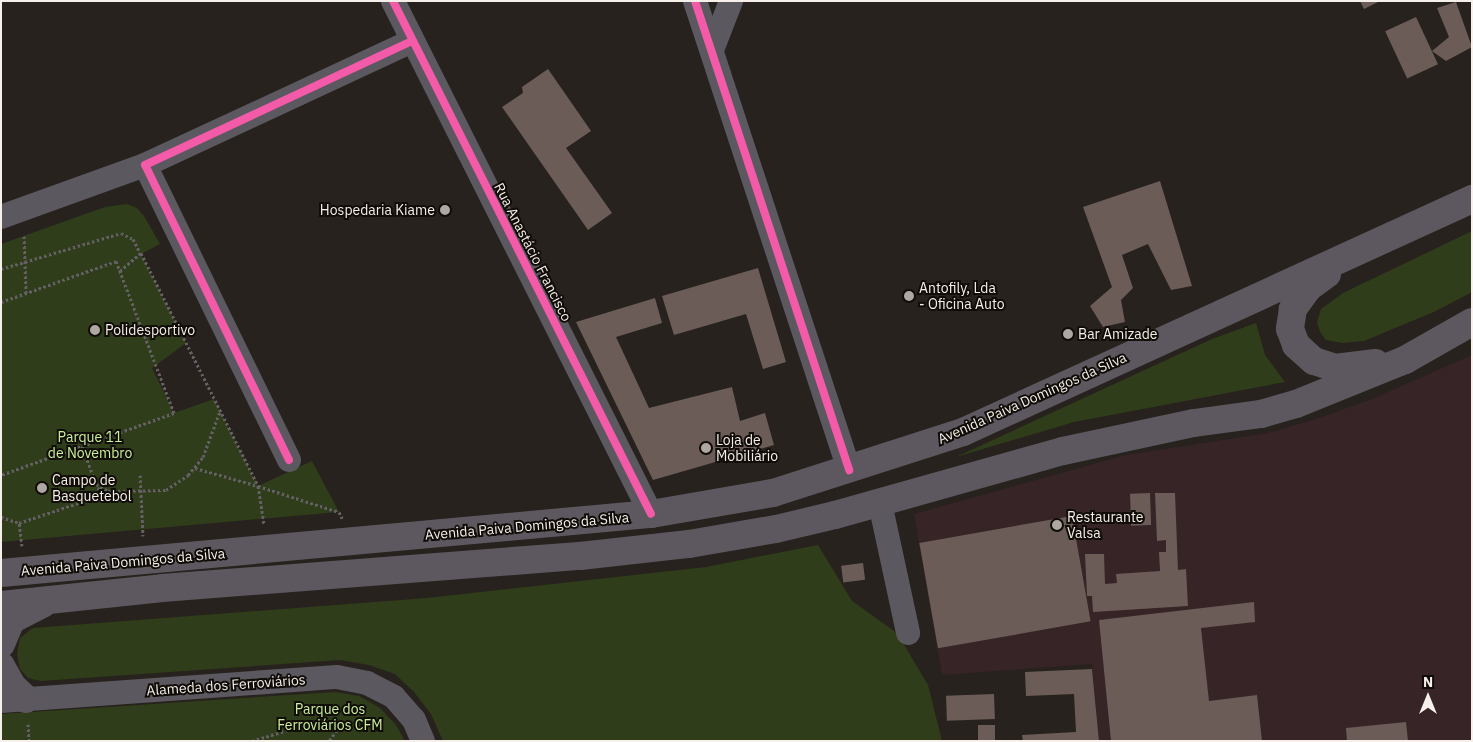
<!DOCTYPE html>
<meta charset="utf-8">
<style>
body{margin:0}
#map{position:relative;width:1473px;height:742px;overflow:hidden;background:#27221d;font-family:"IBM Plex Sans",sans-serif}
div>[style]{position:absolute}
[style*='--x']{left:calc(var(--x)*1px);top:calc(var(--y)*1px);width:calc(var(--w)*1px);rotate:calc(var(--a)*1deg)}
.industrial>*{inset:0;background:#362426}
.green>*{inset:0;background:#303d1a}
.building>*{inset:0;background:#6b5c57;transform-origin:0 0}
.path>*{height:3px;margin-top:-1.5px;transform-origin:0;background:repeating-linear-gradient(90deg,#646066 0 2.5px,transparent 0 5px)}
.minor>*{height:24px;margin:-12px;padding:0 12px;transform-origin:12px;border-radius:12px;background:#5c5860}
.major>*{height:28px;margin:-14px;padding:0 14px;transform-origin:14px;border-radius:14px;background:#5d5860}
.cycleway>*{height:8px;margin:-4px;padding:0 4px;transform-origin:4px;border-radius:4px;background:#f35aa7}
.dots>*{width:14px;height:14px;translate:-50% -50%;box-sizing:border-box;border:2px solid #100c08;border-radius:50%}
span{translate:-50% -50%;white-space:nowrap;text-align:center;line-height:1.15;-webkit-text-stroke:4px #100c08;paint-order:stroke}
.poi-label{font-size:14px;color:#f6efea}
.right{translate:-100% -50%;text-align:right}
.left{translate:0 -50%;text-align:left}
.street-label{font-size:14px;color:#f6efea}
.park-label{font-size:14px;color:#ccf19a}
.frame{position:absolute;inset:0;border:2px solid #f6efea;pointer-events:none}
.north{position:absolute;left:1403px;top:672px;width:50px;height:50px;-webkit-text-stroke:4px #100c08;paint-order:stroke;rotate:0deg;font-size:14px;font-weight:700;line-height:20px;text-align:center;color:#f6efea}
.north::after{content:'';display:block;margin:auto;width:18px;height:22px;background:#f6efea;clip-path:polygon(50% 0,100% 100%,50% 72%,0 100%)}
</style>
<div id="map">
<div class="industrial">
<div style="clip-path:polygon(1472px 355px,1472px 741px,1099px 741px,1092px 664px,942px 675px,914px 514px,1126px 455px,1268px 433px,1319px 418px,1372px 399px)"></div>
</div>
<div class="green">
<div style="clip-path:polygon(127px 204px,137px 208px,144px 216px,160px 244px,141px 254px,186px 343px,152px 368px,174px 413px,214px 399px,258px 486px,312px 461px,339px 512px,1px 542px,1px 244px,105px 207px)"></div>
<div style="clip-path:polygon(1472px 231px,1472px 292px,1436px 311px,1364px 341px,1342px 343px,1326px 340px,1320px 332px,1317px 322px,1321px 309px,1343px 293px)"></div>
<div style="clip-path:polygon(1256px 323px,1265px 355px,1285px 382px,1074px 422px,956px 457px,1212px 339px)"></div>
<div style="clip-path:polygon(818px 545px,852px 601px,897px 633px,928px 685px,942px 741px,443px 741px,431px 714px,414px 692px,395px 674px,369px 665px,340px 660px,41px 681px,28px 678px,20px 669px,17px 654px,20px 638px,33px 628px,427px 598px,706px 567px)"></div>
<div style="clip-path:polygon(335px 692px,359px 696px,380px 708px,396px 725px,405px 741px,1px 741px,1px 714px)"></div>
</div>
<div class="building">
<div style="clip-path:polygon(1360px 1px,1380px 1px,1364px 9px)"></div>
<div style="clip-path:polygon(1456px 2px,1472px 47px,1446px 61px,1432px 51px,1449px 37px,1437px 8px)"></div>
<div style="left:1416px;top:17px;width:52px;height:34px;rotate:65deg"></div>
<div style="clip-path:polygon(548px 69px,591px 131px,566px 148px,612px 213px,588px 230px,502px 107px,523px 93px,522px 87px)"></div>
<div style="clip-path:polygon(1160px 181px,1192px 286px,1171px 290px,1148px 244px,1122px 255px,1133px 288px,1121px 300px,1125px 322px,1103px 327px,1090px 306px,1112px 287px,1083px 207px)"></div>
<div style="clip-path:polygon(758px 268px,786px 362px,763px 369px,746px 314px,674px 335px,662px 296px)"></div>
<div style="clip-path:polygon(655px 298px,662px 323px,616px 337px,649px 408px,732px 387px,740px 421px,765px 413px,774px 445px,653px 480px,576px 322px)"></div>
<div style="left:1150px;top:493px;width:32px;height:20px;rotate:88deg"></div>
<div style="clip-path:polygon(1155px 493px,1175px 493px,1178px 570px,1186px 569px,1188px 606px,1093px 612px,1092px 596px,1087px 596px,1085px 554px,1104px 554px,1105px 584px,1117px 583px,1116px 574px,1160px 571px,1159px 552px,1166px 552px,1166px 540px,1157px 541px)"></div>
<div style="left:1072px;top:516px;width:107px;height:155px;rotate:80deg"></div>
<div style="left:863px;top:563px;width:17px;height:22px;rotate:83deg"></div>
<div style="clip-path:polygon(1254px 602px,1255px 622px,1201px 628px,1209px 701px,1257px 695px,1262px 741px,1111px 741px,1099px 620px)"></div>
<div style="clip-path:polygon(1092px 669px,1099px 741px,1023px 741px,1022px 735px,1076px 732px,1074px 694px,1026px 696px,1025px 672px)"></div>
<div style="left:994px;top:694px;width:25px;height:48px;rotate:88deg"></div>
<div style="clip-path:polygon(1406px 722px,1408px 741px,1347px 741px,1346px 728px)"></div>
<div style="left:978px;top:725px;width:17px;height:16px"></div>
</div>
<div class="path">
<div style="--x:24;--y:236;--w:57;--a:88"></div>
<div style="--x:1;--y:269;--w:125;--a:-16.7"></div>
<div style="--x:121;--y:233;--w:13;--a:27"></div>
<div style="--x:133;--y:239;--w:16;--a:63"></div>
<div style="--x:120;--y:271;--w:28;--a:-41"></div>
<div style="--x:141;--y:253;--w:261;--a:63.3"></div>
<div style="--x:258;--y:486;--w:85;--a:17.8"></div>
<div style="--x:339;--y:512;--w:7;--a:63"></div>
<div style="--x:1;--y:302;--w:122;--a:-19.6"></div>
<div style="--x:116;--y:261;--w:163;--a:69.1"></div>
<div style="--x:174;--y:413;--w:184;--a:160.3"></div>
<div style="--x:82;--y:446;--w:40;--a:69.8"></div>
<div style="--x:96;--y:484;--w:14;--a:30"></div>
<div style="--x:108;--y:491;--w:58;--a:-1"></div>
<div style="--x:166;--y:490;--w:27;--a:-34"></div>
<div style="--x:188;--y:475;--w:23;--a:-50"></div>
<div style="--x:203;--y:457;--w:49;--a:-69.7"></div>
<div style="--x:195;--y:468;--w:66;--a:15.9"></div>
<div style="--x:258;--y:486;--w:39;--a:81"></div>
<div style="--x:140;--y:475;--w:61;--a:87.2"></div>
<div style="--x:1;--y:517;--w:19;--a:18"></div>
<div style="--x:22;--y:546;--w:23;--a:-97"></div>
<div style="--x:19;--y:523;--w:78;--a:-18.7"></div>
<div style="--x:93;--y:498;--w:13;--a:-58"></div>
<div style="--x:28;--y:724;--w:17;--a:87"></div>
<div style="--x:252;--y:741;--w:71;--a:-17.2"></div>
<div style="--x:320;--y:720;--w:11;--a:10"></div>
<div style="--x:331;--y:722;--w:10;--a:53"></div>
<div style="--x:337;--y:730;--w:14;--a:126"></div>
</div>
<div class="minor">
<div style="--x:393;--y:1;--w:574;--a:63.3"></div>
<div style="--x:695;--y:1;--w:494;--a:71.8"></div>
<div style="--x:712;--y:50;--w:53;--a:-68.8"></div>
<div style="--x:1;--y:217;--w:153;--a:-19.9"></div>
<div style="--x:289;--y:460;--w:328;--a:-116"></div>
<div style="--x:145;--y:165;--w:294;--a:-24.9"></div>
<div style="--x:880;--y:503;--w:133;--a:77.8"></div>
<div style="--x:1;--y:701;--w:337;--a:-4.1"></div>
<div style="--x:337;--y:677;--w:31;--a:11"></div>
<div style="--x:367;--y:683;--w:30;--a:27"></div>
<div style="--x:394;--y:697;--w:30;--a:49"></div>
<div style="--x:414;--y:720;--w:23;--a:67"></div>
</div>
<div class="major">
<div style="--x:1327;--y:274;--w:24;--a:144"></div>
<div style="--x:1308;--y:288;--w:26;--a:126"></div>
<div style="--x:1293;--y:309;--w:20;--a:99"></div>
<div style="--x:1290;--y:329;--w:17;--a:69"></div>
<div style="--x:1296;--y:345;--w:24;--a:42"></div>
<div style="--x:1314;--y:361;--w:22;--a:18"></div>
<div style="--x:1335;--y:368;--w:41;--a:-7"></div>
<div style="--x:1;--y:573;--w:653;--a:-5.19"></div>
<div style="--x:651;--y:514;--w:124;--a:-9.8"></div>
<div style="--x:773;--y:493;--w:200;--a:-17.8"></div>
<div style="--x:963;--y:432;--w:560;--a:-24.6"></div>
<div style="--x:1;--y:605;--w:162;--a:-6"></div>
<div style="--x:162;--y:588;--w:419;--a:-4.4"></div>
<div style="--x:580;--y:556;--w:110;--a:-6.3"></div>
<div style="--x:689;--y:544;--w:88;--a:-9.8"></div>
<div style="--x:776;--y:529;--w:61;--a:-13.3"></div>
<div style="--x:835;--y:515;--w:237;--a:-15.7"></div>
<div style="--x:1063;--y:451;--w:134;--a:-12.1"></div>
<div style="--x:1194;--y:423;--w:68;--a:-7.7"></div>
<div style="--x:1261;--y:414;--w:36;--a:-16"></div>
<div style="--x:1296;--y:404;--w:118;--a:-22"></div>
<div style="--x:1405;--y:360;--w:77;--a:-29.6"></div>
<div style="--x:1;--y:644;--w:26;--a:-67"></div>
<div style="--x:11;--y:620;--w:35;--a:-27"></div>
<div style="--x:1;--y:666;--w:23;--a:61"></div>
<div style="--x:12;--y:686;--w:19;--a:43"></div>
</div>
<div class="cycleway">
<div style="--x:393;--y:1;--w:574;--a:63.3"></div>
<div style="--x:695;--y:1;--w:494;--a:71.8"></div>
<div style="--x:289;--y:460;--w:328;--a:-116"></div>
<div style="--x:145;--y:165;--w:294;--a:-24.9"></div>
</div>
<div class="dots">
<div style="left:445px;top:210px;background:#aea7a2"></div>
<div style="left:909px;top:296px;background:#aea7a2"></div>
<div style="left:95px;top:330px;background:#aea7a2"></div>
<div style="left:1068px;top:334px;background:#aea7a2"></div>
<div style="left:706px;top:448px;background:#aea7a2"></div>
<div style="left:42px;top:488px;background:#aea7a2"></div>
<div style="left:1057px;top:525px;background:#aea7a2"></div>
</div>
<div class="poi-label">
<span class="right" style="left:435px;top:210px">Hospedaria Kiame</span>
<span class="left" style="left:919px;top:296px">Antofily, Lda<br>- Oficina Auto</span>
<span class="left" style="left:105px;top:330px">Polidesportivo</span>
<span class="left" style="left:1078px;top:334px">Bar Amizade</span>
<span class="left" style="left:716px;top:448px">Loja de<br>Mobiliário</span>
<span class="left" style="left:52px;top:488px">Campo de<br>Basquetebol</span>
<span class="left" style="left:1067px;top:525px">Restaurante<br>Valsa</span>
</div>
<div class="street-label">
<span style="left:533px;top:252px;rotate:63deg">Rua Anastácio Francisco</span>
<span style="left:1032px;top:398px;rotate:-24deg">Avenida Paiva Domingos da Silva</span>
<span style="left:527px;top:526px;rotate:-5deg">Avenida Paiva Domingos da Silva</span>
<span style="left:123px;top:562px;rotate:-5deg">Avenida Paiva Domingos da Silva</span>
<span style="left:226px;top:685px;rotate:-4deg">Alameda dos Ferroviários</span>
</div>
<div class="park-label">
<span style="left:90px;top:445px">Parque 11<br>de Novembro</span>
<span style="left:330px;top:717px">Parque dos<br>Ferroviários CFM</span>
</div>
<div class="frame"></div>
<div class="north">N</div>
</div>
